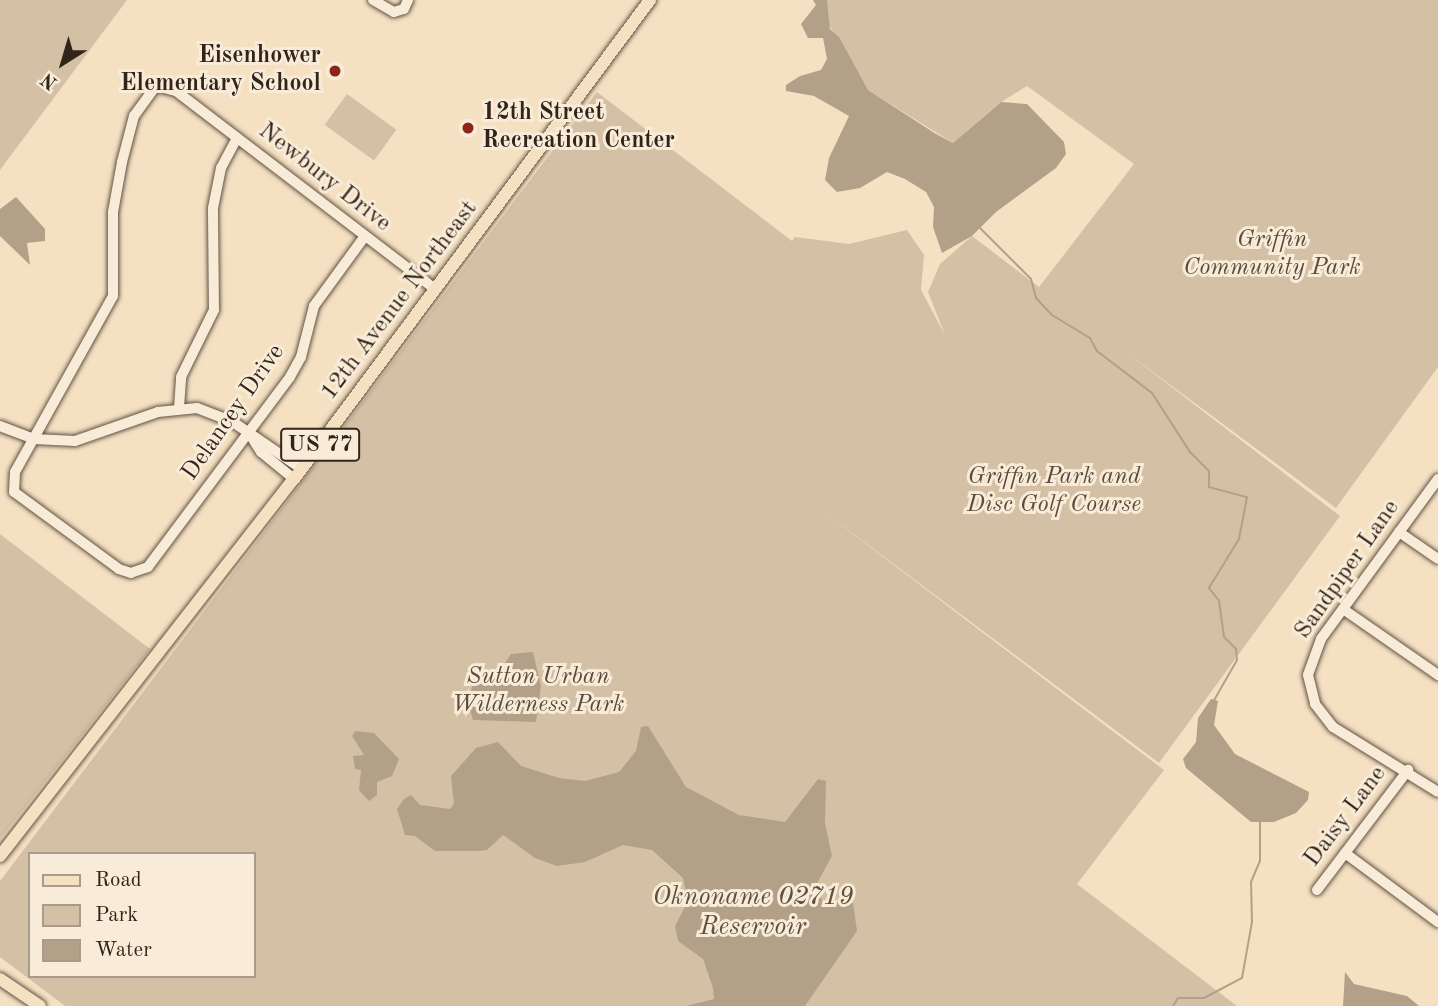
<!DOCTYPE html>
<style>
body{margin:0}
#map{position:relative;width:1438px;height:1006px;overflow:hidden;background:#f5e0c2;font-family:"Old Standard TT",serif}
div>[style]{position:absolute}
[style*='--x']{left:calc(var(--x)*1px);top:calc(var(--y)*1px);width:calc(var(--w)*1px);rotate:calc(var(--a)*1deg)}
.green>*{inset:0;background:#d4c0a5;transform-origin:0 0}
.water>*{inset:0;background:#b2a089}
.stream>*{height:2px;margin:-1px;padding:0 1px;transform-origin:1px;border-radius:1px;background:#b2a089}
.roads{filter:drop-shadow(0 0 2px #625344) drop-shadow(0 0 2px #625344)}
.minor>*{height:10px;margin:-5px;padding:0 5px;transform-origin:5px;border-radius:5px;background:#f8ebd7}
.major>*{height:12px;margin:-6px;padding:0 6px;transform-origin:6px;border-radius:6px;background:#f5e0c2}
.dots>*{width:19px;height:19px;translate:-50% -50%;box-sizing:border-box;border:4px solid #f8ebd7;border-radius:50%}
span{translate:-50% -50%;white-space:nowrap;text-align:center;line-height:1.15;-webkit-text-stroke:6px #f8ebd7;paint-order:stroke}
.shield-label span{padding:2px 5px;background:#f8ebd7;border:2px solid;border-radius:5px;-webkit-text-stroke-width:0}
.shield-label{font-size:23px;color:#31241a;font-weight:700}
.poi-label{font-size:24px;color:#31241a;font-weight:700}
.right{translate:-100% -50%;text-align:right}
.left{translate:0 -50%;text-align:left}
.street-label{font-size:24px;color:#31241a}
.park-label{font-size:24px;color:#5a4b3d;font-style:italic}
.water-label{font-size:26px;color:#5e4f41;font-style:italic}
.legend{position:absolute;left:28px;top:852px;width:228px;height:126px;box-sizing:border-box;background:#f8ebd7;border:2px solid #a89b8b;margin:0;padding:9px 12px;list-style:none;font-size:21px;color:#31241a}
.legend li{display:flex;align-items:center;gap:14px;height:35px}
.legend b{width:35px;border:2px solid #a89b8b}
.north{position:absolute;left:28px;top:28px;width:70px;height:70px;-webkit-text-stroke:5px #f8ebd7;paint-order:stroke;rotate:217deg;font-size:19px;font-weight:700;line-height:28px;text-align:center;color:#31241a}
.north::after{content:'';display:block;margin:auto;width:24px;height:32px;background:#31241a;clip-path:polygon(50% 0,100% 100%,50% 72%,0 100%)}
</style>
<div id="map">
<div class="green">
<div style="clip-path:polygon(0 0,127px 0,0 170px)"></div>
<div style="clip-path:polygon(evenodd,826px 0,1438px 0,1438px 367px,1336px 508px,1126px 352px,1340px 516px,1159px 763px,816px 506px,1164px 770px,1077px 884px,1237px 1006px,65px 1006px,0 957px,0 881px,597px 92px,792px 241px,795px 237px,849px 244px,907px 230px,924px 255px,921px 290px,945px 335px,928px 292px,940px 264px,972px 236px,1039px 287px,1134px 164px,1027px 86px,998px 104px,953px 143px,868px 90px,829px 25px,826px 0,30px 854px,254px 854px,254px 976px,30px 976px,30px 854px)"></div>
<div style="left:347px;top:94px;width:61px;height:38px;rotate:36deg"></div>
<div style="clip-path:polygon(0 534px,150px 649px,0 839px)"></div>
</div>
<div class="water">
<div style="clip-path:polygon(813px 0,827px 0,830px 29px,839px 37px,868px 90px,936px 134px,953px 143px,1001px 102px,1027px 104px,1064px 142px,1066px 154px,1056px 168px,996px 212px,972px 236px,942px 253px,933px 227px,934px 207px,926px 192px,905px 179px,887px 172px,860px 188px,837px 192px,825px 180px,829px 158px,849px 116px,814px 96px,786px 91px,786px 85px,800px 76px,821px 70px,827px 59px,823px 38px,808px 38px,801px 24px,816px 5px)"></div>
<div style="clip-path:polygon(16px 197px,45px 229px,45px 241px,27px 243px,30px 265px,0 236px,0 209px)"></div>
<div style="clip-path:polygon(533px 652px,541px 686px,536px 722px,473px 720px,468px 703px,475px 675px,500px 671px,511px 654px)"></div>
<div style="clip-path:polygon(1211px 699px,1218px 701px,1214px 725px,1235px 754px,1309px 792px,1308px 800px,1296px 813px,1274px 822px,1251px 822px,1186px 768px,1183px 759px,1196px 742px,1198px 718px)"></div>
<div style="clip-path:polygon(648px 726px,686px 787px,739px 815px,785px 822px,818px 779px,826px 781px,825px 823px,832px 856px,816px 885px,817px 893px,824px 902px,844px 899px,853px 903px,857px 931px,805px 1006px,686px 1006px,714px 999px,713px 988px,703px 959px,678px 941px,675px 926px,688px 901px,683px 878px,652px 850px,623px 845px,585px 862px,557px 866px,535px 858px,503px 835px,487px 850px,477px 851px,435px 851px,415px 836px,405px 835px,397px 809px,404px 799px,411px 795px,420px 805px,450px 809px,454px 804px,451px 776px,476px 748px,498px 742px,521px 766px,559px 778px,585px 781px,619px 772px,636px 751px,641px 727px)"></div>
<div style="clip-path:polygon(355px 731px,374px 733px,399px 759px,392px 776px,377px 782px,377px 795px,369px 801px,359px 790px,361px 770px,355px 769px,353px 756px,364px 755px,352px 736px)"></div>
<div style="clip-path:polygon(1345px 972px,1354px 984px,1407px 996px,1419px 1006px,1343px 1006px)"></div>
</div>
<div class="stream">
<div style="--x:978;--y:226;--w:75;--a:45"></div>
<div style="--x:1031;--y:279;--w:20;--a:75"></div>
<div style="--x:1036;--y:298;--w:23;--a:47"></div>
<div style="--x:1052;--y:315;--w:44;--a:31.2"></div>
<div style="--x:1090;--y:338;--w:15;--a:62"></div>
<div style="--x:1097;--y:351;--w:69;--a:37.4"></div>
<div style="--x:1152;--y:393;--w:70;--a:57.2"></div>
<div style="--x:1190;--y:452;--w:27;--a:45"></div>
<div style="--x:1209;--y:471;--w:16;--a:90"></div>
<div style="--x:1209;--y:487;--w:39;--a:15"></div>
<div style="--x:1247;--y:497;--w:43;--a:100.8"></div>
<div style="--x:1239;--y:539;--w:57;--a:121.5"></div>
<div style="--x:1209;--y:588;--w:16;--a:52"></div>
<div style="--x:1219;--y:601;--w:36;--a:82"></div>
<div style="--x:1224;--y:637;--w:17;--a:45"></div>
<div style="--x:1236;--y:649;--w:11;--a:85"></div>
<div style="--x:1237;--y:660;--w:48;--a:119.7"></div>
<div style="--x:1173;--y:1006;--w:9;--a:-58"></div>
<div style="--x:1178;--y:998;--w:26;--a:0"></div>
<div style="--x:1204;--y:998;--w:43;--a:-27.8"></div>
<div style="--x:1242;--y:978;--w:57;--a:-79.9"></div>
<div style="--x:1252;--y:922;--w:40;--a:-91.4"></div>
<div style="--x:1251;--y:882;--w:23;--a:-67"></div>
<div style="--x:1260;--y:861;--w:39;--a:-90"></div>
</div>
<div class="roads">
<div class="minor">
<div style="--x:373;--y:0;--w:24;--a:30"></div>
<div style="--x:394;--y:12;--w:10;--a:-17"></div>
<div style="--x:404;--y:9;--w:10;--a:-66"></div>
<div style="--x:365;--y:236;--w:87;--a:126.1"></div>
<div style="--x:314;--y:306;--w:53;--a:104.3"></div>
<div style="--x:301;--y:357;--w:23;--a:119"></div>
<div style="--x:290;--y:377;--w:237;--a:126.8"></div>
<div style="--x:148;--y:567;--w:18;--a:161"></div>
<div style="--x:131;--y:573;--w:13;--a:-162"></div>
<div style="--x:119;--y:569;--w:130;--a:-143.7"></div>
<div style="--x:14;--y:492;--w:20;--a:-87"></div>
<div style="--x:15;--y:472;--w:201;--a:-60.9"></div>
<div style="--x:113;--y:296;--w:84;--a:-90"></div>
<div style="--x:113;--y:212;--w:51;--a:-79.8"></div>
<div style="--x:122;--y:162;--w:48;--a:-75.4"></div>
<div style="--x:134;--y:116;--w:37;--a:-54"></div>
<div style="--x:156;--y:86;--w:21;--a:14"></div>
<div style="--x:176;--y:91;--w:326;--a:37.4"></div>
<div style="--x:179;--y:408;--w:31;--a:-86"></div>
<div style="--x:181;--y:377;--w:75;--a:-63.8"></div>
<div style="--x:214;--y:310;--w:102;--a:-90.6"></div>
<div style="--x:213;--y:208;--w:41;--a:-78.7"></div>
<div style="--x:221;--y:168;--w:34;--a:-62"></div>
<div style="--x:0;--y:426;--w:36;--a:21"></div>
<div style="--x:34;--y:439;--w:41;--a:2.8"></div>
<div style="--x:75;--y:441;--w:88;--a:-19.3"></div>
<div style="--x:158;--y:412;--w:39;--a:-6"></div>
<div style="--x:197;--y:408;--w:39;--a:21"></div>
<div style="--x:233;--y:422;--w:83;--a:34.3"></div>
<div style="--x:251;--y:436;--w:19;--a:58"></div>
<div style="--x:261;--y:452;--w:43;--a:39.3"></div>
<div style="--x:1438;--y:479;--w:198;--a:126.2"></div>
<div style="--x:1321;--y:639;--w:38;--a:110"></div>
<div style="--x:1308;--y:675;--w:30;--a:76"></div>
<div style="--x:1315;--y:704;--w:29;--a:52"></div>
<div style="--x:1333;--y:727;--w:123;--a:31.8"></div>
<div style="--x:1399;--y:532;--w:47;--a:34.7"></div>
<div style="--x:1343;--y:609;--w:116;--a:34.8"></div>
<div style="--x:1345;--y:853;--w:116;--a:36.6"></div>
<div style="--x:1317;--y:890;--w:151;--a:-52.8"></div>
</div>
<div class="major">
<div style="--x:0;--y:856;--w:478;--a:-52.1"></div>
<div style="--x:294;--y:479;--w:597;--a:-53.38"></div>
<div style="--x:0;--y:979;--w:48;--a:34"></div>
</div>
</div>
<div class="dots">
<div style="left:335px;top:71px;background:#8f2418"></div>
<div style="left:468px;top:128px;background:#8f2418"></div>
</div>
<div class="shield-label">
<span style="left:320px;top:445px">US 77</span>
</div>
<div class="poi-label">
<span class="right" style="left:321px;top:71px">Eisenhower<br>Elementary School</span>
<span class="left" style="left:482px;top:128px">12th Street<br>Recreation Center</span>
</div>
<div class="street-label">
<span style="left:324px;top:178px;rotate:38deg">Newbury Drive</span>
<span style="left:400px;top:301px;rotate:-53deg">12th Avenue Northeast</span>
<span style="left:234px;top:413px;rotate:-55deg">Delancey Drive</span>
<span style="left:1348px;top:570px;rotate:-55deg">Sandpiper Lane</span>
<span style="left:1346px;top:817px;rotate:-53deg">Daisy Lane</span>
</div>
<div class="park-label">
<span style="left:1272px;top:255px">Griffin<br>Community Park</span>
<span style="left:1054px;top:492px">Griffin Park and<br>Disc Golf Course</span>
<span style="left:538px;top:692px">Sutton Urban<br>Wilderness Park</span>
</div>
<div class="water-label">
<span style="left:753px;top:913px">Oknoname 02719<br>Reservoir</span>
</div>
<ul class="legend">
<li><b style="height:9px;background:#f5e0c2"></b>Road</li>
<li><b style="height:19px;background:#d4c0a5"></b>Park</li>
<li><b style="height:19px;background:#b2a089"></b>Water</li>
</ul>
<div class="north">N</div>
</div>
